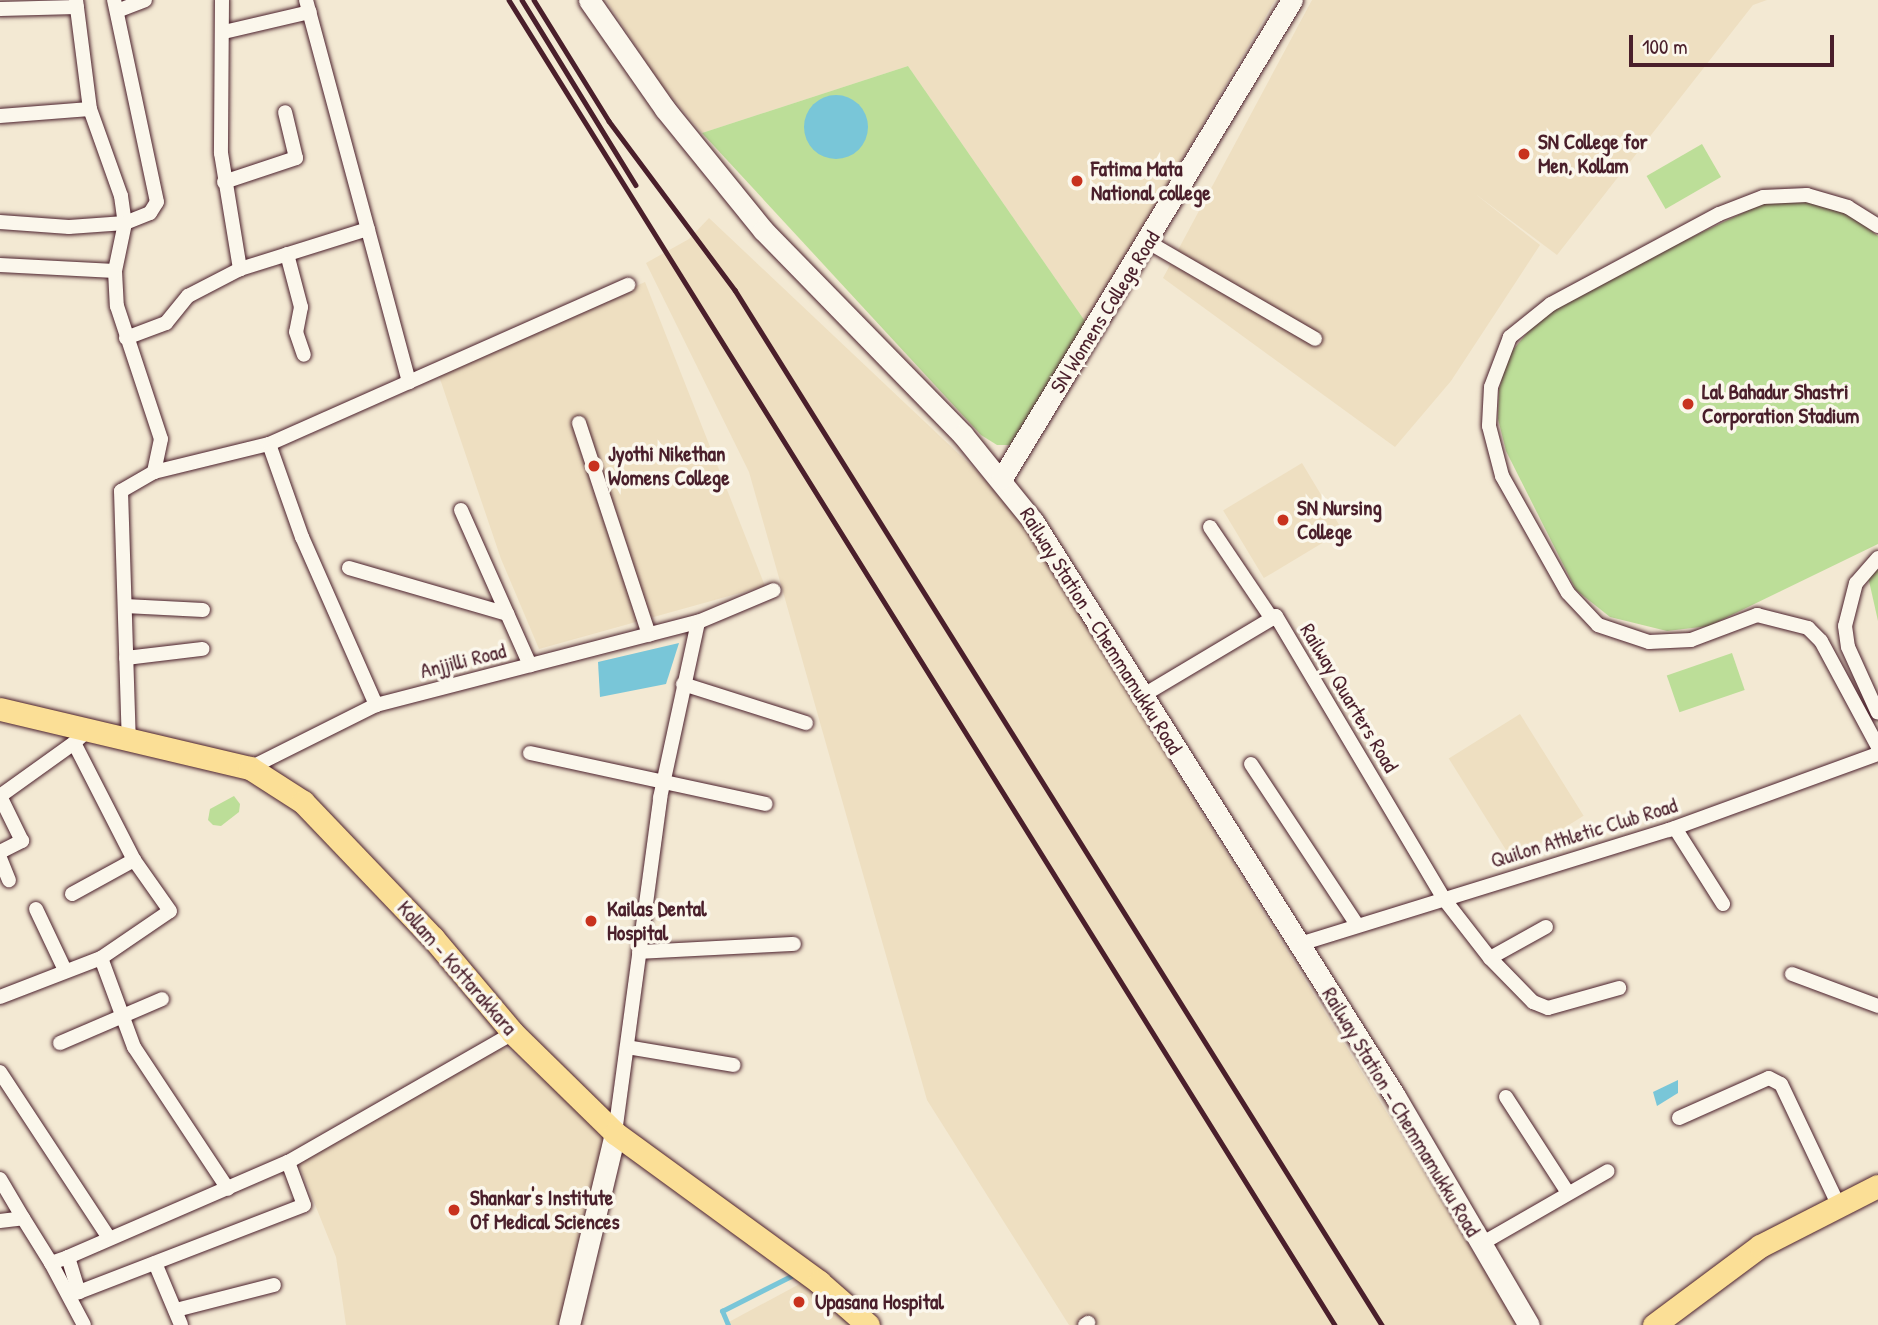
<!DOCTYPE html>
<style>
body{margin:0}
#map{position:relative;width:1878px;height:1325px;overflow:hidden;background:#f3e9d3;font-family:"Patrick Hand",sans-serif}
div>[style]{position:absolute}
[style*='--x']{left:calc(var(--x)*1px);top:calc(var(--y)*1px);width:calc(var(--w)*1px);rotate:calc(var(--a)*1deg)}
.built>*{inset:0;background:#eedfc1;transform-origin:0 0}
.green>*{inset:0;background:#bcde98;transform-origin:0 0}
.water>*{inset:0;background:#79c6d8}
.round{border-radius:50%}
.stream>*{height:4.5px;margin:-2.25px;padding:0 2.25px;transform-origin:2.25px;border-radius:2.25px;background:#79c6d8}
.roads{filter:drop-shadow(0 0 2px #4a1f2b) drop-shadow(0 0 2px #4a1f2b)}
.street>*{height:14px;margin:-7px;padding:0 7px;transform-origin:7px;border-radius:7px;background:#fbf7ec}
.secondary>*{height:21px;margin:-10.5px;padding:0 10.5px;transform-origin:10.5px;border-radius:10.5px;background:#fbf7ec}
.primary>*{height:23px;margin:-11.5px;padding:0 11.5px;transform-origin:11.5px;border-radius:11.5px;background:#fbdf96}
.rail>*{height:4.5px;margin:-2.25px;padding:0 2.25px;transform-origin:2.25px;border-radius:2.25px;background:#4a1f2b}
.dots>*{width:19px;height:19px;translate:-50% -50%;box-sizing:border-box;border:4px solid #fbf7ec;border-radius:50%}
span{translate:-50% -50%;white-space:nowrap;text-align:center;line-height:1.15;-webkit-text-stroke:7px #fbf7ec;paint-order:stroke}
.poi-label{font-size:21px;color:#4a1f2b;font-weight:700}
.left{translate:0 -50%;text-align:left}
.street-label{font-size:21px;color:#4a1f2b}
.scale{position:absolute;left:1629px;top:35px;width:205px;height:32px;box-sizing:border-box;border:4px solid #4a1f2b;border-top:0;padding-left:9px;font-size:21px;line-height:24px;white-space:nowrap;color:#4a1f2b;-webkit-text-stroke:5px #fbf7ec;paint-order:stroke}
</style>
<div id="map">
<div class="built">
<div style="clip-path:polygon(606px 0,1275px 0,1087px 324px,908px 66px,702px 133px,659px 82px)"></div>
<div style="clip-path:polygon(1312px 0,1767px 0,1753px 5px,1557px 255px,1474px 193px,1540px 245px,1451px 381px,1395px 447px,1163px 278px)"></div>
<div style="clip-path:polygon(709px 218px,979px 473px,1027px 530px,1518px 1325px,1069px 1325px,927px 1100px,749px 472px,646px 263px,689px 239px)"></div>
<div style="clip-path:polygon(645px 282px,765px 586px,539px 649px,501px 559px,438px 373px)"></div>
<div style="left:1302px;top:463px;width:79px;height:92px;rotate:59deg"></div>
<div style="left:1520px;top:714px;width:120px;height:84px;rotate:58deg"></div>
<div style="clip-path:polygon(502px 1045px,610px 1136px,561px 1325px,346px 1325px,336px 1257px,298px 1162px)"></div>
<div style="clip-path:polygon(807px 1280px,857px 1325px,727px 1325px,727px 1323px)"></div>
</div>
<div class="green">
<div style="clip-path:polygon(908px 66px,1087px 324px,1010px 445px,997px 445px,981px 435px,702px 133px)"></div>
<div style="left:1702px;top:144px;width:38px;height:64px;rotate:60deg"></div>
<div style="clip-path:polygon(1800px 198px,1849px 213px,1878px 236px,1878px 544px,1709px 626px,1667px 631px,1610px 617px,1576px 590px,1506px 451px,1498px 419px,1499px 390px,1508px 356px,1551px 304px,1770px 200px)"></div>
<div style="clip-path:polygon(1878px 569px,1878px 621px,1867px 572px)"></div>
<div style="left:1732px;top:653px;width:39px;height:69px;rotate:71deg"></div>
<div style="clip-path:polygon(234px 796px,240px 804px,239px 812px,221px 826px,213px 825px,208px 820px,210px 809px)"></div>
</div>
<div class="water">
<div class="round" style="left:804px;top:95px;width:64px;height:64px"></div>
<div style="clip-path:polygon(679px 643px,666px 684px,600px 697px,598px 662px)"></div>
<div style="clip-path:polygon(1678px 1080px,1678px 1093px,1657px 1106px,1653px 1092px)"></div>
</div>
<div class="stream">
<div style="--x:728;--y:1325;--w:15;--a:-113"></div>
<div style="--x:722;--y:1311;--w:82;--a:-26.9"></div>
</div>
<div class="roads">
<div class="street">
<div style="--x:76;--y:0;--w:110;--a:82.7"></div>
<div style="--x:90;--y:109;--w:92;--a:70.4"></div>
<div style="--x:121;--y:196;--w:27;--a:82"></div>
<div style="--x:125;--y:223;--w:49;--a:101.8"></div>
<div style="--x:115;--y:271;--w:35;--a:87"></div>
<div style="--x:117;--y:306;--w:140;--a:71.7"></div>
<div style="--x:161;--y:439;--w:34;--a:102"></div>
<div style="--x:154;--y:472;--w:38;--a:150"></div>
<div style="--x:121;--y:491;--w:249;--a:88.2"></div>
<div style="--x:222;--y:0;--w:153;--a:90.4"></div>
<div style="--x:221;--y:153;--w:118;--a:80.7"></div>
<div style="--x:306;--y:0;--w:396;--a:74.9"></div>
<div style="--x:0;--y:9;--w:77;--a:-1.5"></div>
<div style="--x:117;--y:11;--w:30;--a:-21"></div>
<div style="--x:224;--y:32;--w:88;--a:-13.1"></div>
<div style="--x:0;--y:116;--w:90;--a:-4.4"></div>
<div style="--x:224;--y:182;--w:76;--a:-18.4"></div>
<div style="--x:296;--y:158;--w:47;--a:-103.4"></div>
<div style="--x:0;--y:222;--w:69;--a:4.1"></div>
<div style="--x:69;--y:227;--w:56;--a:-4.1"></div>
<div style="--x:125;--y:223;--w:27;--a:-22"></div>
<div style="--x:150;--y:213;--w:13;--a:-58"></div>
<div style="--x:157;--y:202;--w:207;--a:-102"></div>
<div style="--x:1878;--y:226;--w:36;--a:-148"></div>
<div style="--x:1848;--y:207;--w:43;--a:-163.7"></div>
<div style="--x:1807;--y:195;--w:44;--a:177.4"></div>
<div style="--x:1763;--y:197;--w:47;--a:158.9"></div>
<div style="--x:1719;--y:214;--w:191;--a:151.8"></div>
<div style="--x:1551;--y:304;--w:53;--a:141.2"></div>
<div style="--x:1510;--y:337;--w:53;--a:110.8"></div>
<div style="--x:1491;--y:387;--w:39;--a:93"></div>
<div style="--x:1489;--y:426;--w:52;--a:75.4"></div>
<div style="--x:1502;--y:476;--w:134;--a:60.6"></div>
<div style="--x:1568;--y:593;--w:44;--a:46.8"></div>
<div style="--x:1598;--y:625;--w:54;--a:18.4"></div>
<div style="--x:1649;--y:642;--w:42;--a:-2.7"></div>
<div style="--x:1691;--y:640;--w:71;--a:-20.7"></div>
<div style="--x:1757;--y:615;--w:53;--a:14.3"></div>
<div style="--x:1808;--y:628;--w:18;--a:45"></div>
<div style="--x:1821;--y:641;--w:120;--a:61.7"></div>
<div style="--x:1148;--y:242;--w:193;--a:30.1"></div>
<div style="--x:287;--y:254;--w:55;--a:75.2"></div>
<div style="--x:301;--y:307;--w:25;--a:101"></div>
<div style="--x:296;--y:332;--w:24;--a:71"></div>
<div style="--x:0;--y:265;--w:115;--a:3"></div>
<div style="--x:126;--y:338;--w:43;--a:-20.6"></div>
<div style="--x:166;--y:323;--w:35;--a:-51"></div>
<div style="--x:188;--y:296;--w:59;--a:-27.4"></div>
<div style="--x:240;--y:269;--w:134;--a:-17.4"></div>
<div style="--x:579;--y:423;--w:223;--a:71.7"></div>
<div style="--x:269;--y:444;--w:99;--a:70.5"></div>
<div style="--x:302;--y:537;--w:184;--a:66.2"></div>
<div style="--x:154;--y:472;--w:118;--a:-13.7"></div>
<div style="--x:269;--y:444;--w:393;--a:-23.9"></div>
<div style="--x:461;--y:510;--w:170;--a:66"></div>
<div style="--x:1210;--y:527;--w:111;--a:56"></div>
<div style="--x:1878;--y:558;--w:33;--a:131"></div>
<div style="--x:1856;--y:583;--w:44;--a:104.3"></div>
<div style="--x:1845;--y:626;--w:21;--a:82"></div>
<div style="--x:1848;--y:647;--w:72;--a:65.6"></div>
<div style="--x:349;--y:568;--w:165;--a:16.2"></div>
<div style="--x:125;--y:606;--w:78;--a:2.9"></div>
<div style="--x:126;--y:658;--w:77;--a:-6.8"></div>
<div style="--x:683;--y:684;--w:129;--a:17.6"></div>
<div style="--x:1142;--y:696;--w:156;--a:-30.8"></div>
<div style="--x:1276;--y:616;--w:329;--a:59.3"></div>
<div style="--x:1444;--y:899;--w:75;--a:52.1"></div>
<div style="--x:1490;--y:958;--w:62;--a:45.7"></div>
<div style="--x:1533;--y:1002;--w:16;--a:22"></div>
<div style="--x:1548;--y:1008;--w:74;--a:-15.7"></div>
<div style="--x:530;--y:753;--w:241;--a:12.2"></div>
<div style="--x:1251;--y:764;--w:193;--a:56.6"></div>
<div style="--x:250;--y:768;--w:141;--a:-26.6"></div>
<div style="--x:376;--y:705;--w:333;--a:-14.5"></div>
<div style="--x:698;--y:622;--w:82;--a:-22.8"></div>
<div style="--x:1675;--y:828;--w:90;--a:57.7"></div>
<div style="--x:0;--y:852;--w:25;--a:-27"></div>
<div style="--x:22;--y:841;--w:50;--a:-116.1"></div>
<div style="--x:0;--y:796;--w:91;--a:-35.6"></div>
<div style="--x:0;--y:858;--w:24;--a:68"></div>
<div style="--x:72;--y:894;--w:71;--a:-28.7"></div>
<div style="--x:36;--y:909;--w:68;--a:64.6"></div>
<div style="--x:1300;--y:944;--w:386;--a:-17.2"></div>
<div style="--x:1669;--y:830;--w:222;--a:-20"></div>
<div style="--x:639;--y:952;--w:155;--a:-3"></div>
<div style="--x:101;--y:958;--w:95;--a:69.7"></div>
<div style="--x:134;--y:1047;--w:170;--a:56.5"></div>
<div style="--x:1490;--y:958;--w:64;--a:-29"></div>
<div style="--x:1792;--y:974;--w:92;--a:20.4"></div>
<div style="--x:0;--y:997;--w:108;--a:-21.1"></div>
<div style="--x:101;--y:958;--w:83;--a:-34.3"></div>
<div style="--x:170;--y:911;--w:62;--a:-125.2"></div>
<div style="--x:134;--y:860;--w:131;--a:-117.1"></div>
<div style="--x:74;--y:743;--w:19;--a:-43"></div>
<div style="--x:60;--y:1043;--w:111;--a:-23.3"></div>
<div style="--x:627;--y:1047;--w:108;--a:9.6"></div>
<div style="--x:0;--y:1072;--w:199;--a:56.7"></div>
<div style="--x:1506;--y:1097;--w:114;--a:57.1"></div>
<div style="--x:1679;--y:1118;--w:98;--a:-24"></div>
<div style="--x:1769;--y:1078;--w:13;--a:27"></div>
<div style="--x:1781;--y:1084;--w:135;--a:64.6"></div>
<div style="--x:615;--y:1133;--w:338;--a:-82.3"></div>
<div style="--x:660;--y:798;--w:180;--a:-77.8"></div>
<div style="--x:0;--y:1179;--w:45;--a:59.5"></div>
<div style="--x:0;--y:1221;--w:23;--a:-7"></div>
<div style="--x:23;--y:1218;--w:53;--a:58.1"></div>
<div style="--x:51;--y:1263;--w:18;--a:-19"></div>
<div style="--x:68;--y:1257;--w:240;--a:-23.4"></div>
<div style="--x:288;--y:1162;--w:259;--a:-29.8"></div>
<div style="--x:1481;--y:1244;--w:146;--a:-29.9"></div>
<div style="--x:68;--y:1257;--w:37;--a:73"></div>
<div style="--x:79;--y:1292;--w:241;--a:-21.1"></div>
<div style="--x:304;--y:1205;--w:46;--a:-110.4"></div>
<div style="--x:51;--y:1263;--w:70;--a:62"></div>
<div style="--x:155;--y:1263;--w:67;--a:67.2"></div>
<div style="--x:176;--y:1310;--w:101;--a:-14.3"></div>
<div style="--x:1085;--y:1325;--w:4;--a:-34"></div>
</div>
<div class="secondary">
<div style="--x:589;--y:0;--w:133;--a:55.1"></div>
<div style="--x:665;--y:109;--w:156;--a:51"></div>
<div style="--x:763;--y:230;--w:286;--a:45.7"></div>
<div style="--x:963;--y:435;--w:111;--a:50.9"></div>
<div style="--x:1033;--y:521;--w:679;--a:57.81"></div>
<div style="--x:1395;--y:1096;--w:265;--a:59.7"></div>
<div style="--x:1002;--y:478;--w:559;--a:-58.76"></div>
<div style="--x:569;--y:1325;--w:197;--a:-76.5"></div>
</div>
<div class="primary">
<div style="--x:0;--y:709;--w:257;--a:13.3"></div>
<div style="--x:250;--y:768;--w:63;--a:32.7"></div>
<div style="--x:303;--y:802;--w:188;--a:46.3"></div>
<div style="--x:433;--y:938;--w:124;--a:49.9"></div>
<div style="--x:513;--y:1033;--w:143;--a:44.4"></div>
<div style="--x:615;--y:1133;--w:253;--a:36.1"></div>
<div style="--x:819;--y:1282;--w:65;--a:41.3"></div>
<div style="--x:1654;--y:1325;--w:132;--a:-36.7"></div>
<div style="--x:1760;--y:1246;--w:132;--a:-27"></div>
</div>
</div>
<div class="rail">
<div style="--x:509;--y:0;--w:1561;--a:58.06"></div>
<div style="--x:522;--y:0;--w:217;--a:58.4"></div>
<div style="--x:534;--y:0;--w:142;--a:58.2"></div>
<div style="--x:609;--y:121;--w:211;--a:53.3"></div>
<div style="--x:735;--y:290;--w:1221;--a:57.99"></div>
</div>
<div class="dots">
<div style="left:1524px;top:154px;background:#c8321e"></div>
<div style="left:1077px;top:181px;background:#c8321e"></div>
<div style="left:1688px;top:404px;background:#c8321e"></div>
<div style="left:594px;top:466px;background:#c8321e"></div>
<div style="left:1283px;top:520px;background:#c8321e"></div>
<div style="left:591px;top:921px;background:#c8321e"></div>
<div style="left:454px;top:1210px;background:#c8321e"></div>
<div style="left:799px;top:1302px;background:#c8321e"></div>
</div>
<div class="poi-label">
<span class="left" style="left:1538px;top:154px">SN College for<br>Men, Kollam</span>
<span class="left" style="left:1091px;top:181px">Fatima Mata<br>National college</span>
<span class="left" style="left:1702px;top:404px">Lal Bahadur Shastri<br>Corporation Stadium</span>
<span class="left" style="left:608px;top:466px">Jyothi Nikethan<br>Womens College</span>
<span class="left" style="left:1297px;top:520px">SN Nursing<br>College</span>
<span class="left" style="left:607px;top:921px">Kailas Dental<br>Hospital</span>
<span class="left" style="left:470px;top:1210px">Shankar's Institute<br>Of Medical Sciences</span>
<span class="left" style="left:815px;top:1302px">Upasana Hospital</span>
</div>
<div class="street-label">
<span style="left:1105px;top:312px;rotate:-58deg">SN Womens College Road</span>
<span style="left:1101px;top:631px;rotate:58deg">Railway Station - Chemmamukku Road</span>
<span style="left:463px;top:661px;rotate:-14deg">Anjjilli Road</span>
<span style="left:1349px;top:698px;rotate:59deg">Railway Quarters Road</span>
<span style="left:1584px;top:833px;rotate:-17deg">Quilon Athletic Club Road</span>
<span style="left:457px;top:968px;rotate:49deg">Kollam - Kottarakkara</span>
<span style="left:1401px;top:1112px;rotate:59deg">Railway Station - Chemmamukku Road</span>
</div>
<div class="scale">100 m</div>
</div>
